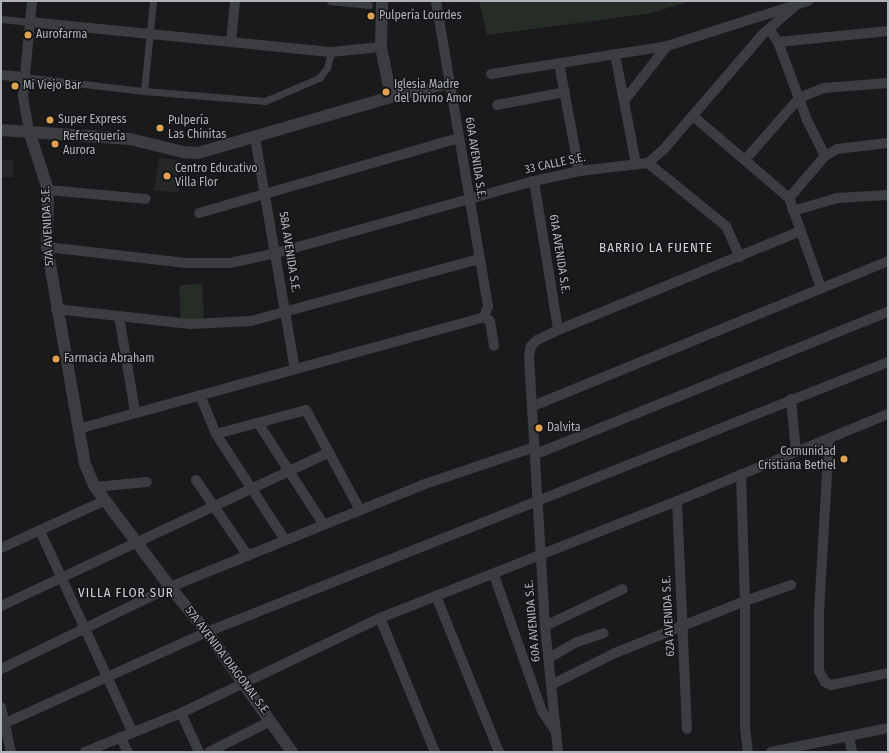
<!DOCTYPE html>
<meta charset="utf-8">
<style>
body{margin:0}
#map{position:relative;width:889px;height:753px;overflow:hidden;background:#1a1a1c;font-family:"Fira Sans Condensed",sans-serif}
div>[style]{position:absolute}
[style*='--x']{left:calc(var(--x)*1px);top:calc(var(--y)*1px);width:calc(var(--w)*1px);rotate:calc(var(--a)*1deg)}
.built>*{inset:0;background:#262629;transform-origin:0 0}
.green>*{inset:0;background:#262d27;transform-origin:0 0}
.pedestrian>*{height:7px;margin:-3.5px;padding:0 3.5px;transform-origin:3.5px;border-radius:3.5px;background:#3b3d40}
.minor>*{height:10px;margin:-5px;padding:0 5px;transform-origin:5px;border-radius:5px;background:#3b3d40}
.tertiary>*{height:12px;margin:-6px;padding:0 6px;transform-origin:6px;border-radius:6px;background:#3b3d40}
.dots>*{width:11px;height:11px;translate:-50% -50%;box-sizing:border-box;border:2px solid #151517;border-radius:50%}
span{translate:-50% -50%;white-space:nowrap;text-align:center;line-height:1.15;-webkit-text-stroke:3px #151517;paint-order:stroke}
.poi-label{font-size:12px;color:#aeb3ba}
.left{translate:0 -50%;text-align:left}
.right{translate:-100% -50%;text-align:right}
.street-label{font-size:12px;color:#aeb3ba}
.neighbourhood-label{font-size:13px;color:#ced1d6;letter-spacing:1px}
.frame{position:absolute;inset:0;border:2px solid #aeb3ba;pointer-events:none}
</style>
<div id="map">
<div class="built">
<div style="clip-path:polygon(159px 157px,177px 160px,179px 192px,154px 191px)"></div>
<div style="left:1px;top:160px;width:12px;height:17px"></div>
</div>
<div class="green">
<div style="clip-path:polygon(479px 1px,690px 1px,652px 13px,487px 35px)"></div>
<div style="left:202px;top:284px;width:35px;height:23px;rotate:87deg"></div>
</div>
<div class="pedestrian">
<div style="--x:330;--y:1;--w:39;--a:6"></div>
<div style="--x:1;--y:19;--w:29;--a:6"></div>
<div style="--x:24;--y:77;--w:121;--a:6.7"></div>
<div style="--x:144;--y:91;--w:121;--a:4.7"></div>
<div style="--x:265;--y:101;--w:59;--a:-23.1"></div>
<div style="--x:319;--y:78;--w:13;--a:-51"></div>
<div style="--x:327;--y:68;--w:16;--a:-76"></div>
<div style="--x:144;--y:91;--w:90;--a:-84.3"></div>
</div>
<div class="minor">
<div style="--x:30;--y:22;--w:302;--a:5.7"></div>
<div style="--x:331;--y:52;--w:50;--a:-5.7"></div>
<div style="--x:769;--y:29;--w:16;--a:55"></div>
<div style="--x:778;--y:42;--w:83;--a:69.6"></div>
<div style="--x:807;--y:120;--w:40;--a:63.4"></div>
<div style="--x:231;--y:42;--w:41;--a:-84.4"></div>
<div style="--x:778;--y:42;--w:111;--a:-5.7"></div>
<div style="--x:615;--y:54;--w:112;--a:79.2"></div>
<div style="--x:559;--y:63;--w:110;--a:79.5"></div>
<div style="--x:491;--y:74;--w:178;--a:-9"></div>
<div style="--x:667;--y:46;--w:148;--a:-17.7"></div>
<div style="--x:1;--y:75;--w:23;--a:5"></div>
<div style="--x:391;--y:97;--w:60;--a:-12.4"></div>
<div style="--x:624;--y:101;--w:70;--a:-52"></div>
<div style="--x:497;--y:105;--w:69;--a:-10.8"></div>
<div style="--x:693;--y:116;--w:126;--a:40.5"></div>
<div style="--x:789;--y:198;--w:96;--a:70.4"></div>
<div style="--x:29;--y:131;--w:36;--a:-100"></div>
<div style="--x:23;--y:96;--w:95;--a:-84.6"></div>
<div style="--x:255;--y:138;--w:235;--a:80.2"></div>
<div style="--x:745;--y:160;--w:82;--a:-48.9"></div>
<div style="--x:799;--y:98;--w:27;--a:-22"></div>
<div style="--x:824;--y:88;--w:64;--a:-4.5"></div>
<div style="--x:648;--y:163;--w:21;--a:-41"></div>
<div style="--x:664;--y:149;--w:152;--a:-49.3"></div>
<div style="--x:763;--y:34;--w:41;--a:-41.1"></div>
<div style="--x:648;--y:163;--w:100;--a:38.9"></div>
<div style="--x:726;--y:226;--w:34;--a:66"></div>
<div style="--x:534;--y:181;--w:151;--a:80.8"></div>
<div style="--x:48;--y:190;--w:98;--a:5.2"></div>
<div style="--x:789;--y:198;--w:55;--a:-49.4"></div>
<div style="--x:825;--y:156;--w:14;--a:-30"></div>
<div style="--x:837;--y:149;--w:51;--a:-6.7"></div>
<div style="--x:793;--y:211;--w:46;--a:-16.5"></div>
<div style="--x:837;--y:198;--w:51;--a:-3.4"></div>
<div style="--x:199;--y:213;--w:270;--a:-16.1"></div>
<div style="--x:47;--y:247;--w:140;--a:6.6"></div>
<div style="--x:186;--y:263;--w:44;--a:0"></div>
<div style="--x:230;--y:263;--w:47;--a:-12.3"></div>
<div style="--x:276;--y:253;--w:268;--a:-15.6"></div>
<div style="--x:534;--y:181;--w:46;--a:-12.5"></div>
<div style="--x:579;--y:171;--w:69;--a:-6.6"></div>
<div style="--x:56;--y:309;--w:135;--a:6.4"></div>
<div style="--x:190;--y:324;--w:61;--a:-2.8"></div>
<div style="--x:251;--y:321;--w:236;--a:-15.2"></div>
<div style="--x:119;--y:316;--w:97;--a:80.5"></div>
<div style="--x:484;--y:317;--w:7;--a:34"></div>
<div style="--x:490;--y:321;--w:25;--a:81"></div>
<div style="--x:200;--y:395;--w:42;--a:67.7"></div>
<div style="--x:216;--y:434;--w:126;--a:56.9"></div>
<div style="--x:791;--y:399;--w:53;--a:84.6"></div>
<div style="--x:533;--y:406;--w:383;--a:-22.2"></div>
<div style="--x:258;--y:423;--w:121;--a:57.1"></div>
<div style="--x:78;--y:429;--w:421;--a:-15.4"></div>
<div style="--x:484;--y:317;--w:12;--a:-70"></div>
<div style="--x:488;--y:306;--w:309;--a:-99.7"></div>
<div style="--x:216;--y:434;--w:93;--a:-14.9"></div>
<div style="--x:306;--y:410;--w:114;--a:61.6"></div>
<div style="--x:829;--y:439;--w:174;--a:93.3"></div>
<div style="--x:819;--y:613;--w:58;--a:90"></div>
<div style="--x:819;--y:671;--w:13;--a:61"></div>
<div style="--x:825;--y:682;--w:7;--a:27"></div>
<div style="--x:831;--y:685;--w:58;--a:-11.9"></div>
<div style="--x:536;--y:454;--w:380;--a:-22"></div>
<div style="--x:741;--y:474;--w:127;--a:88.2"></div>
<div style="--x:745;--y:601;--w:127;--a:90"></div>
<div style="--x:745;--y:728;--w:24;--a:83"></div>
<div style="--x:196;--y:480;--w:92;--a:55.6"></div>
<div style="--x:95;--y:487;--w:52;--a:-5.5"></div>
<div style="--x:677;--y:501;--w:228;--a:87.5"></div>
<div style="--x:40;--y:531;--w:220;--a:65.3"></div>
<div style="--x:1;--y:548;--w:115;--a:-24.6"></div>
<div style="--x:494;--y:575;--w:144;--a:70.6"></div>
<div style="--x:542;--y:711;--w:25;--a:56"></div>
<div style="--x:436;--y:596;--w:168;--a:68"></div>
<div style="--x:1;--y:606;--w:361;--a:-25.1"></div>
<div style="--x:380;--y:618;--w:145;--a:67.7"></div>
<div style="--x:545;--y:626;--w:86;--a:-25.4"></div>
<div style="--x:549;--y:658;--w:32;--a:-30"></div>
<div style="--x:577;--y:642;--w:28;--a:-18"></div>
<div style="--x:1;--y:669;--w:188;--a:-25.9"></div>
<div style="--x:170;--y:587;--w:272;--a:-22"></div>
<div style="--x:422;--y:485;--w:119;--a:-18.6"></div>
<div style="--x:553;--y:684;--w:69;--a:-26.6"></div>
<div style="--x:615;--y:653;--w:140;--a:-21.8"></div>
<div style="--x:745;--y:601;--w:49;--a:-19.2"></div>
<div style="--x:1;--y:707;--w:46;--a:77.5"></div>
<div style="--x:181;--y:713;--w:43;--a:65.2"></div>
<div style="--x:1;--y:725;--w:226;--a:-24.3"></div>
<div style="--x:207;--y:632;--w:733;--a:-21.63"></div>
<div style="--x:849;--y:736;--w:16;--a:79"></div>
<div style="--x:120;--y:737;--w:17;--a:62"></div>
<div style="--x:85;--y:752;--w:104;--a:-22.1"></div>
<div style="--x:181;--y:713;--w:221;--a:-25.5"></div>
<div style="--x:380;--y:618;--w:319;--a:-21.5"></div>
<div style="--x:677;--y:501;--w:228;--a:-22.4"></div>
<div style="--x:209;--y:752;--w:69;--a:-26.6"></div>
<div style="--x:558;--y:752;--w:127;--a:-95.9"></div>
<div style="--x:545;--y:626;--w:270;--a:-93.4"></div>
<div style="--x:529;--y:356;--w:10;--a:-79"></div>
<div style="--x:531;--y:346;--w:8;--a:-45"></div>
<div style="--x:537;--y:340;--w:23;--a:-25"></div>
<div style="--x:558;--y:330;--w:261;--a:-22.2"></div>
<div style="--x:771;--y:752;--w:119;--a:-11.6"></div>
</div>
<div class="tertiary">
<div style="--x:1;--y:130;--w:129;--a:4"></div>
<div style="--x:130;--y:139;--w:55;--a:13.8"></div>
<div style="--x:183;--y:152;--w:15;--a:4"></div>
<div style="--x:198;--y:153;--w:201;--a:-16.2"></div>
<div style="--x:391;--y:97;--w:51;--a:-101.3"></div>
<div style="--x:381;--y:47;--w:46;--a:-88.8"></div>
<div style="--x:29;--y:131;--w:62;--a:72.1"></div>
<div style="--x:48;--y:190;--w:57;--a:91"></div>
<div style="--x:47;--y:247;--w:220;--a:80.1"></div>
<div style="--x:85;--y:464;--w:25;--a:67"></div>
<div style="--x:95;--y:487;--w:125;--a:53.1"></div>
<div style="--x:170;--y:587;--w:58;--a:50.6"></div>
<div style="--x:207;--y:632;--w:147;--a:54.7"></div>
</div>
<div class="dots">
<div style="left:371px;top:16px;background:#dea250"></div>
<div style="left:28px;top:35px;background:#dea250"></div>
<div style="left:15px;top:86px;background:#dea250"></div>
<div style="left:386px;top:92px;background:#dea250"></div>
<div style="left:50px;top:120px;background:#dea250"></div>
<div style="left:160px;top:128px;background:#dea250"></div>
<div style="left:55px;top:144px;background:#dea250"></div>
<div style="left:167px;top:176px;background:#dea250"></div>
<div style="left:56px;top:359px;background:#dea250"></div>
<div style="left:539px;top:428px;background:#dea250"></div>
<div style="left:844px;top:459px;background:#dea250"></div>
</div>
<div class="poi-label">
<span class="left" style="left:379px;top:16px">Pulpería Lourdes</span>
<span class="left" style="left:36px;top:35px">Aurofarma</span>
<span class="left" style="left:394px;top:92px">Iglesia Madre<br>del Divino Amor</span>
<span class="left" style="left:23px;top:86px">Mi Viejo Bar</span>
<span class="left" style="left:58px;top:120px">Super Express</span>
<span class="left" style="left:168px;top:128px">Pulpería<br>Las Chinitas</span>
<span class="left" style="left:63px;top:144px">Refresquería<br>Aurora</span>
<span class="left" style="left:175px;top:176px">Centro Educativo<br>Villa Flor</span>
<span class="left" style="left:64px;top:359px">Farmacia Abraham</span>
<span class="left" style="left:547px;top:428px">Dalvita</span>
<span class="right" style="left:836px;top:459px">Comunidad<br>Cristiana Bethel</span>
</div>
<div class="street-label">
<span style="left:475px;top:158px;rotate:81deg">60A AVENIDA S.E.</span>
<span style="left:555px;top:164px;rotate:-12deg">33 CALLE S.E.</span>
<span style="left:48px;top:226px;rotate:-93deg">57A AVENIDA S.E.</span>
<span style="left:289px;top:252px;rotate:81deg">58A AVENIDA S.E.</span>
<span style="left:559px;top:254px;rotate:81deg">61A AVENIDA S.E.</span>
<span style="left:669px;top:616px;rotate:-93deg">62A AVENIDA S.E.</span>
<span style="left:533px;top:621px;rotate:-95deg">60A AVENIDA S.E.</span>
<span style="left:227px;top:661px;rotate:53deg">57A AVENIDA DIAGONAL S.E.</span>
</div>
<div class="neighbourhood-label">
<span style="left:656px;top:248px">BARRIO LA FUENTE</span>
<span style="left:126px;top:593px">VILLA FLOR SUR</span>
</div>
<div class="frame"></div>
</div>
